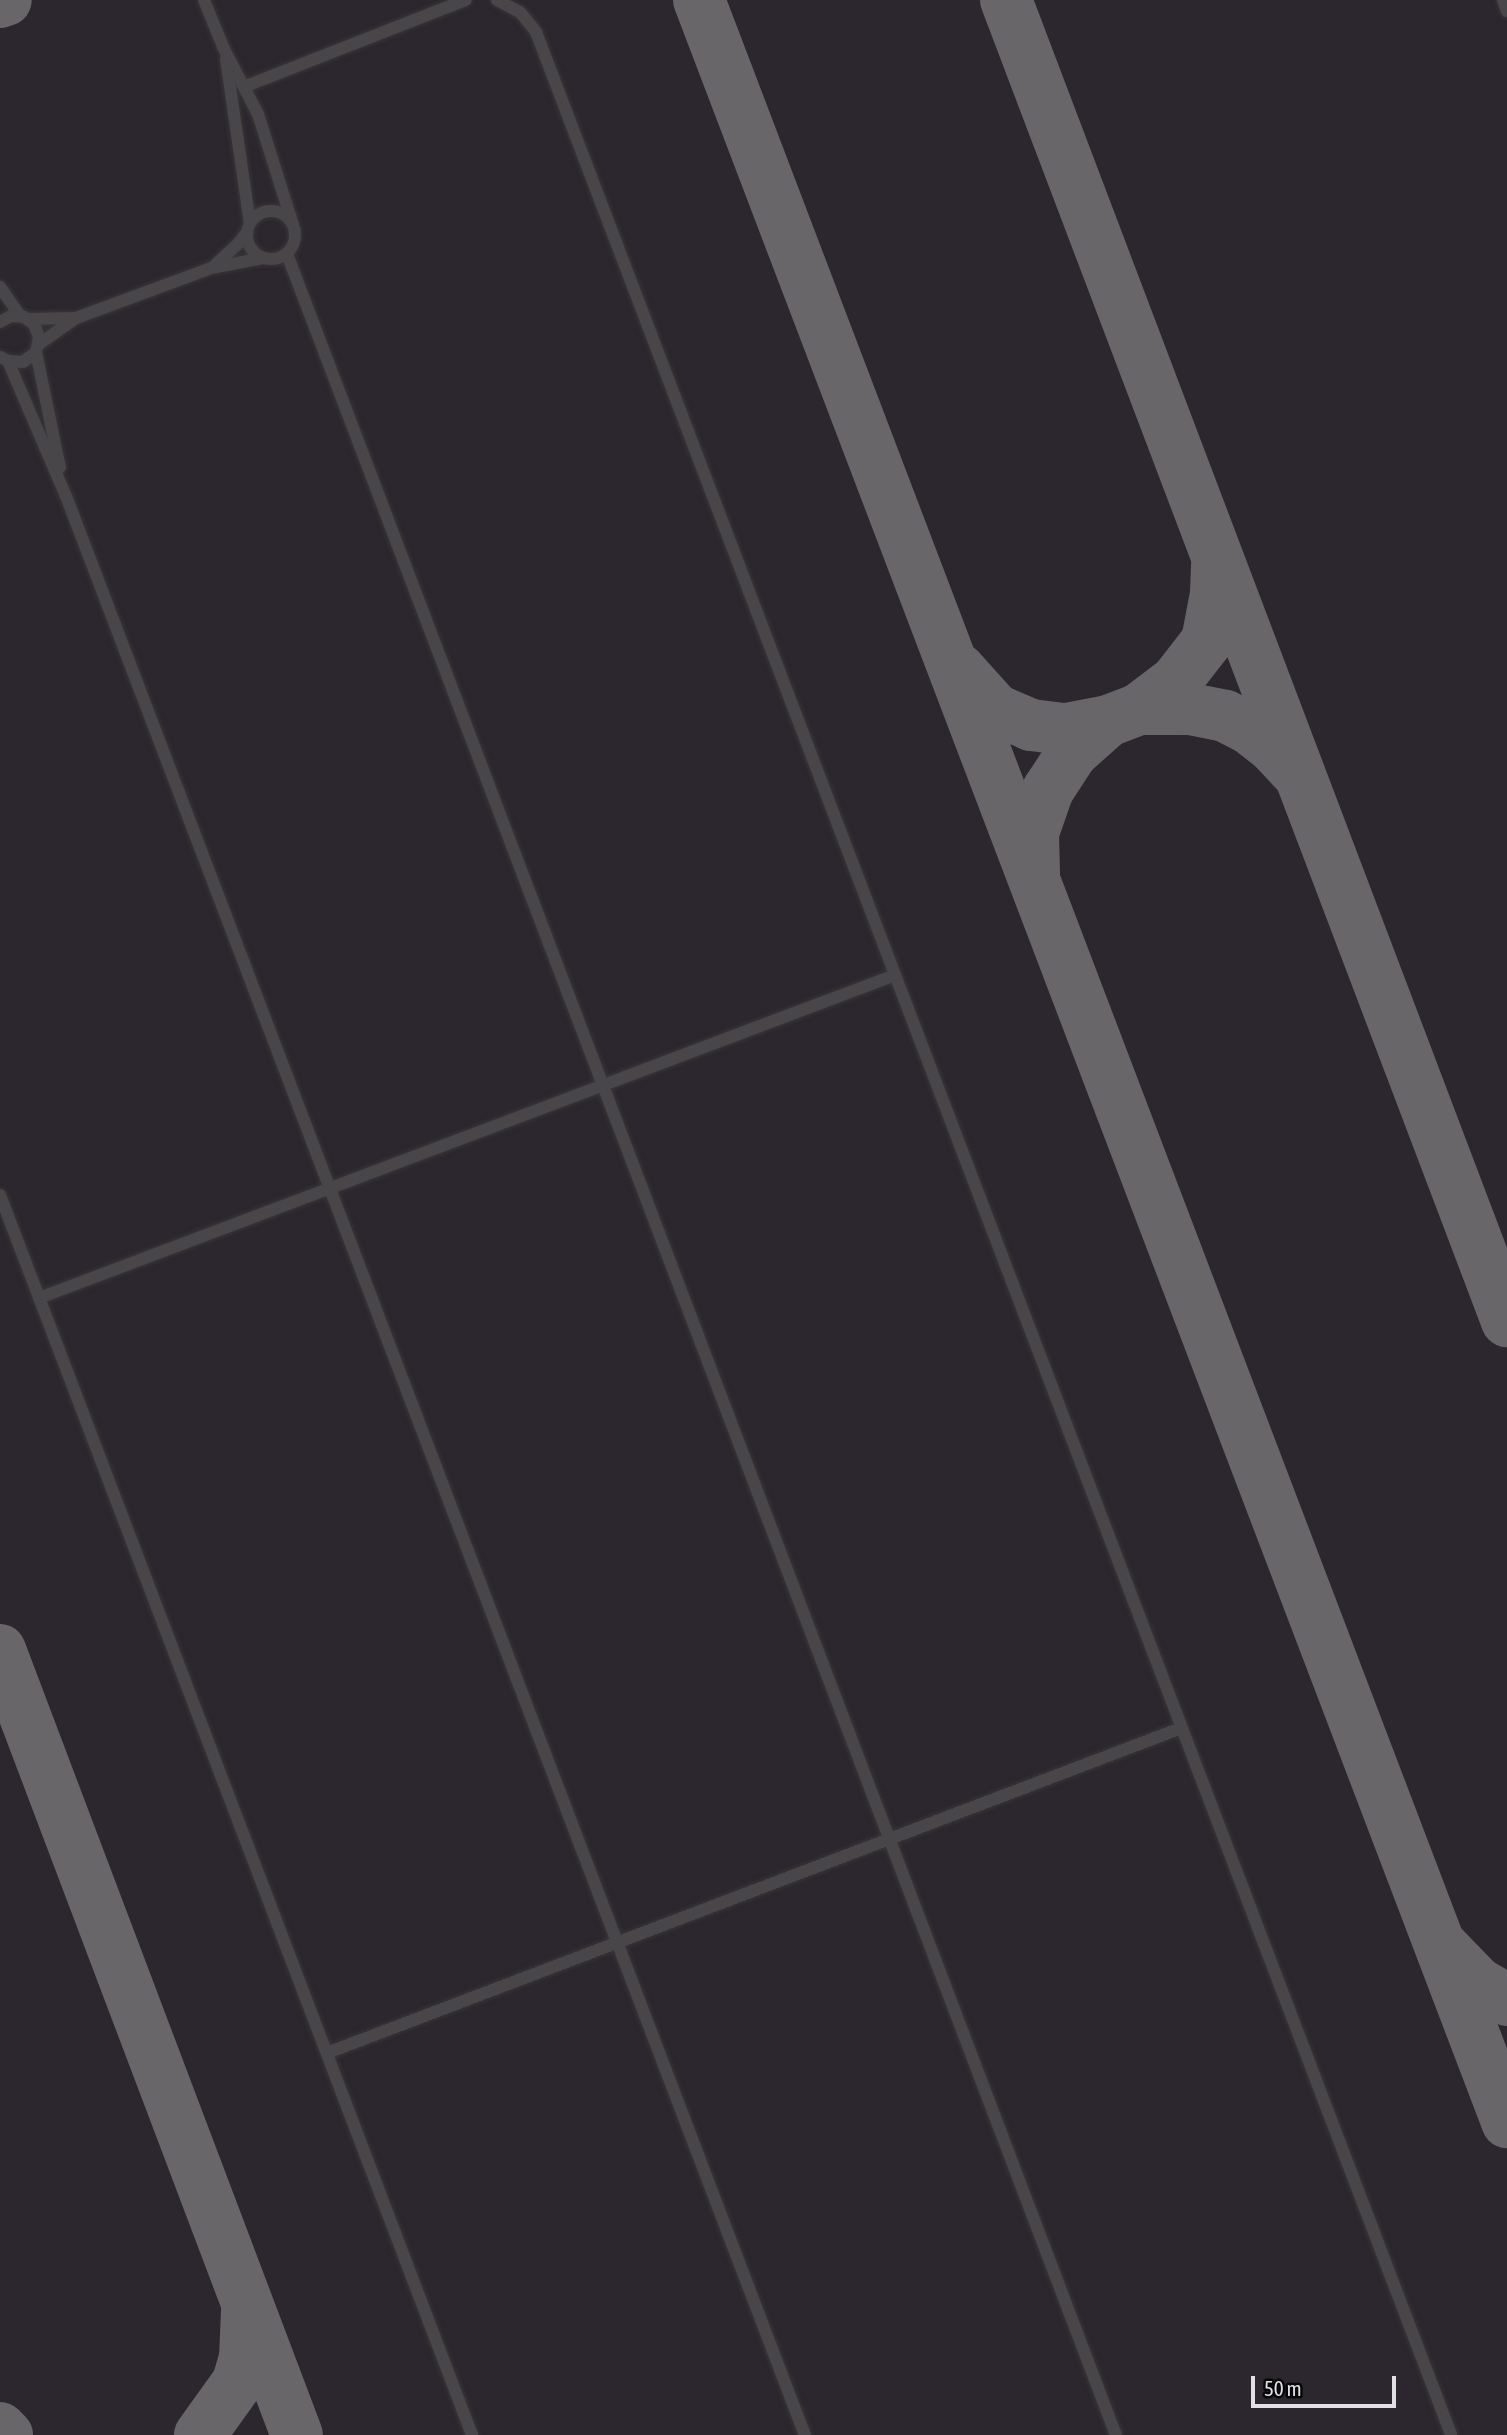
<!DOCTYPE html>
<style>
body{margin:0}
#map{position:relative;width:1507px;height:2435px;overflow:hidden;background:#1e1b1f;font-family:"Asap Condensed",sans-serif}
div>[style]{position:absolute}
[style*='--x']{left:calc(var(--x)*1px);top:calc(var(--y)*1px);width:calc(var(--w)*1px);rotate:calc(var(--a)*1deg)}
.built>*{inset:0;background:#2c262e;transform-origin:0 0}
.taxiway>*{height:52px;margin:-26px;padding:0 26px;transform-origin:26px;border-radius:26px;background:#686669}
.roads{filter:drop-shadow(0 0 2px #383638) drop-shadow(0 0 2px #383638)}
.lane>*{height:12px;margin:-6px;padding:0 6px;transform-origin:6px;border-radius:6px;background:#49464a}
.lane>.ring{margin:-6px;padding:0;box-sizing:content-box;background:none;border:12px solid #49464a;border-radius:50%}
span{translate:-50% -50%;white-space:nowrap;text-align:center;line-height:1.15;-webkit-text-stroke:5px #070708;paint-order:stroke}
.scale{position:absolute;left:1251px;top:2376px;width:145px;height:32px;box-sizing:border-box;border:4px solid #e1e0e2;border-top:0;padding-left:9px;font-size:21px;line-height:24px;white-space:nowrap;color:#e1e0e2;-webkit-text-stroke:5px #070708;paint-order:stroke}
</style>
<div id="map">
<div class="built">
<div style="left:0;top:0;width:1507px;height:2435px"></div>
</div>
<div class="taxiway">
<div style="--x:699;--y:0;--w:2271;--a:69.15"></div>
<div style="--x:1006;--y:0;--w:1413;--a:69.23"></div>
<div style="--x:0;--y:2;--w:6;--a:-18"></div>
<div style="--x:959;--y:669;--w:55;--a:47.9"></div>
<div style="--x:996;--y:710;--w:38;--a:23"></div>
<div style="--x:1031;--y:725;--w:35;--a:7"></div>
<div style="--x:1066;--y:729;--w:43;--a:-10.8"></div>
<div style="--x:1108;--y:721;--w:33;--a:-21"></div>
<div style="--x:1139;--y:709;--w:46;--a:-37.1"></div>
<div style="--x:1176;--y:681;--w:51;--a:-52.2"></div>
<div style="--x:1207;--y:641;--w:48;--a:-79.2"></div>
<div style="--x:1216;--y:594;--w:28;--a:-88"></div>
<div style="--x:1139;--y:709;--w:51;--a:0"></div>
<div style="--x:1190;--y:709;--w:36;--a:11"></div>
<div style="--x:1225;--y:716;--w:28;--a:27"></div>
<div style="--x:1250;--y:729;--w:28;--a:38"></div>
<div style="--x:1272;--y:746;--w:35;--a:47"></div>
<div style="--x:1034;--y:873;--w:40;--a:-91.4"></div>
<div style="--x:1033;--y:833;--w:46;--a:-70.8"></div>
<div style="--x:1048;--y:790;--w:44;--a:-57"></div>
<div style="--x:1072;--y:753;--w:48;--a:-41.6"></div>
<div style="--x:0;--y:1650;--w:839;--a:69.28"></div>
<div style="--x:1443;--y:1947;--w:50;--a:45.8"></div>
<div style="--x:1478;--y:1983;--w:34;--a:30"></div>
<div style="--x:0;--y:2428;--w:10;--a:45"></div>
<div style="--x:200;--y:2435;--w:65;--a:-54.4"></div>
<div style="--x:238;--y:2382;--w:25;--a:-74"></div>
<div style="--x:245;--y:2358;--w:47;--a:-87.6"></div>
</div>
<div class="roads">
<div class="lane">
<div style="--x:204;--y:0;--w:53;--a:67.8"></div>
<div style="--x:224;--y:49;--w:73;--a:62.4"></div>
<div style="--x:258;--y:114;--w:116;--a:72.5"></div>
<div style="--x:497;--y:0;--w:26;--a:28"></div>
<div style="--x:520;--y:12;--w:26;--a:51"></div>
<div style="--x:536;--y:32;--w:2571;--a:69.15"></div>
<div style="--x:1503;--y:0;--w:12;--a:70"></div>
<div style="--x:226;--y:59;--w:166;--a:81.7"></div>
<div style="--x:246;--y:86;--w:236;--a:-21.4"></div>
<div class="ring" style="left:247px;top:211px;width:36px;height:36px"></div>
<div style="--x:287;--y:254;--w:2333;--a:69.19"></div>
<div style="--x:212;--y:268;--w:34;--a:-43"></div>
<div style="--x:237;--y:245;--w:16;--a:-52"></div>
<div style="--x:0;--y:287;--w:35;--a:55"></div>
<div style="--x:28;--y:319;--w:48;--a:-1.2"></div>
<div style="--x:0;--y:322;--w:13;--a:-29"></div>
<div style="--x:11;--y:316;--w:13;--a:4"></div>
<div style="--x:24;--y:317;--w:12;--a:35"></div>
<div style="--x:34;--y:324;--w:14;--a:69"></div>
<div style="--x:39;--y:337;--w:15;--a:101"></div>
<div style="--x:36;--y:352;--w:16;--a:142"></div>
<div style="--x:23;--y:362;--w:15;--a:-176"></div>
<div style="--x:8;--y:361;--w:9;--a:-153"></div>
<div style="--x:39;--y:344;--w:45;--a:-35.1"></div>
<div style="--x:76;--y:318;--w:144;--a:-20.3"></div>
<div style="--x:211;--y:268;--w:54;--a:-10.7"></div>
<div style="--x:36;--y:352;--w:118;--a:78.3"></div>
<div style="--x:8;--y:361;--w:147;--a:66.8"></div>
<div style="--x:66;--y:496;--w:2075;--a:69.14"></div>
<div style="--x:0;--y:1195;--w:1327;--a:69.16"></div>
<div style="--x:39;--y:1298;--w:915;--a:-20.67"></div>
<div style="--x:327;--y:2053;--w:914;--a:-20.83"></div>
</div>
</div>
<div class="scale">50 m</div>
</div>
